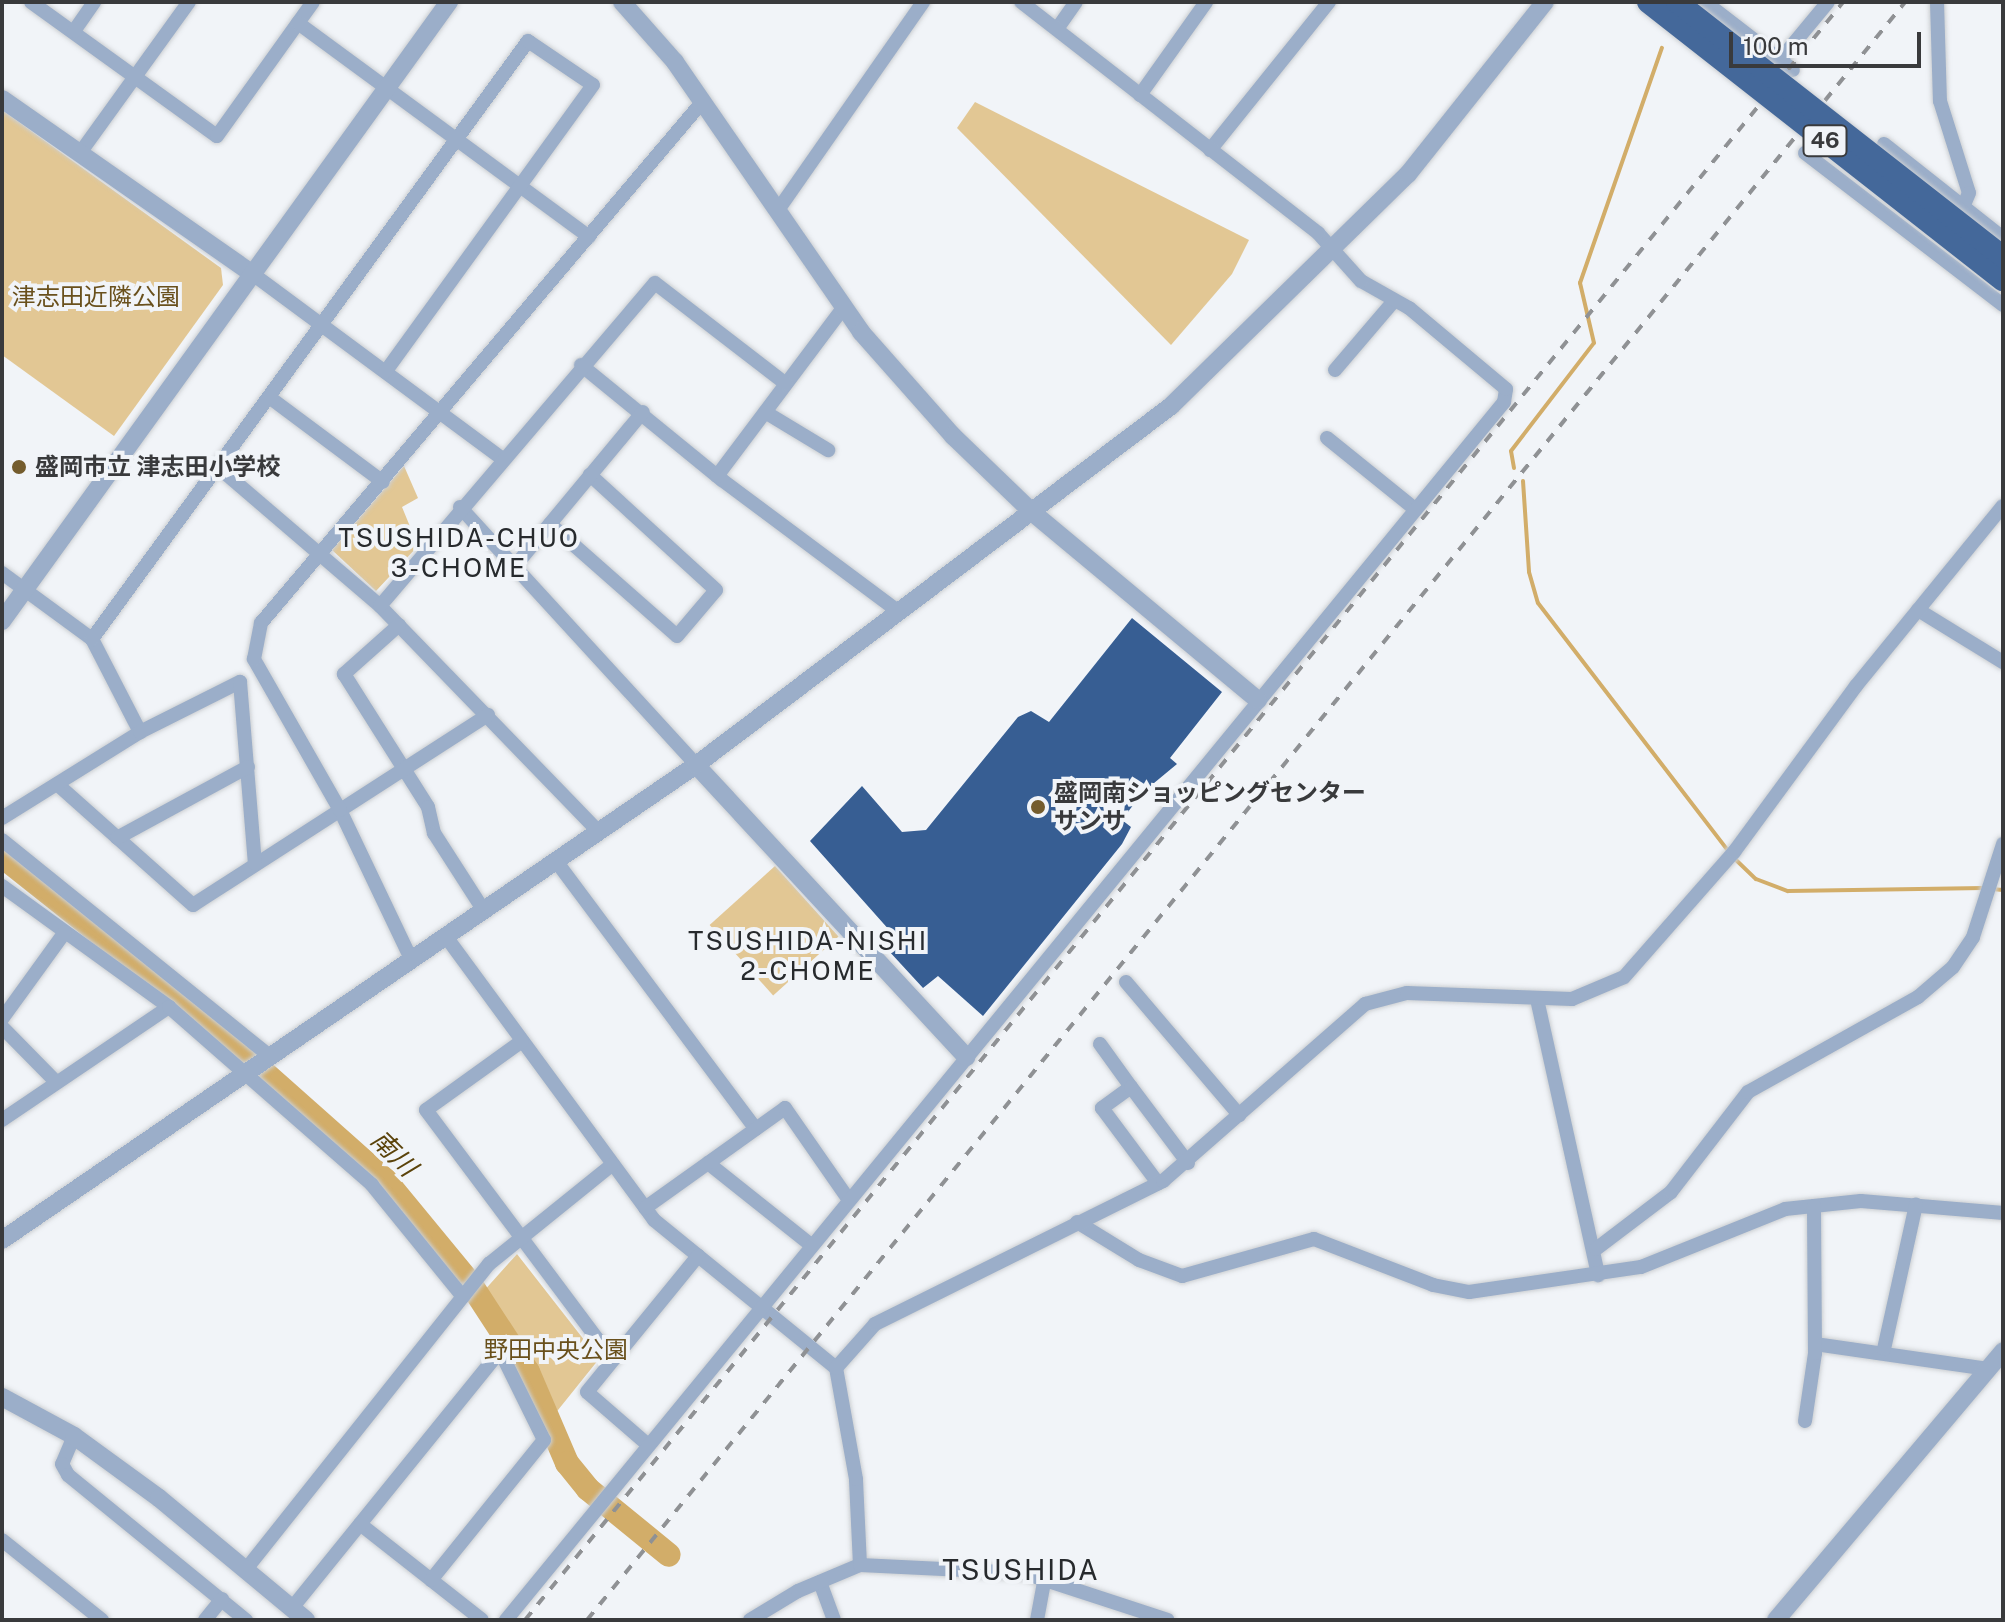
<!DOCTYPE html>
<meta charset="utf-8">
<style>
body{margin:0}
#map{position:relative;width:2005px;height:1622px;overflow:hidden;background:#f1f4f8;font-family:"Public Sans","Noto Sans JP",sans-serif}
div>[style]{position:absolute}
[style*='--x']{left:calc(var(--x)*1px);top:calc(var(--y)*1px);width:calc(var(--w)*1px);rotate:calc(var(--a)*1deg)}
.green>*{inset:0;background:#e2c794;transform-origin:0 0}
.stream>*{height:4px;margin:-2px;padding:0 2px;transform-origin:2px;border-radius:2px;background:#d2ad69}
.river>*{height:24px;margin:-12px;padding:0 12px;transform-origin:12px;border-radius:12px;background:#d2ad69}
.building>*{inset:0;background:#375e93}
.roads{filter:drop-shadow(0 0 2px #cccfd2) drop-shadow(0 0 2px #cccfd2)}
.minor>*{height:14px;margin:-7px;padding:0 7px;transform-origin:7px;border-radius:7px;background:#9baec9}
.tertiary>*{height:18px;margin:-9px;padding:0 9px;transform-origin:9px;border-radius:9px;background:#9baec9}
.rail>*{height:4px;margin-top:-2px;transform-origin:0;background:repeating-linear-gradient(90deg,#8f9194 0 10px,transparent 0 20px)}
.bridges{filter:drop-shadow(0 0 2px #cccfd2) drop-shadow(0 0 2px #cccfd2)}
.trunk-bridge>*{height:22px;margin:-11px;padding:0 11px;transform-origin:11px;border-radius:11px;background:#44689a}
.dots>*{width:22px;height:22px;translate:-50% -50%;box-sizing:border-box;border:4px solid #f1f4f8;border-radius:50%}
span{translate:-50% -50%;white-space:nowrap;text-align:center;line-height:1.15;-webkit-text-stroke:8px #f1f4f8;paint-order:stroke}
.shield-label span{padding:2px 6px;background:#f1f4f8;border:2px solid;border-radius:6px;-webkit-text-stroke-width:0}
.shield-label{font-size:22px;color:#393a3c;font-weight:700}
.park-label{font-size:24px;color:#69501c}
.poi-label{font-size:24px;color:#393a3c;font-weight:700}
.left{translate:0 -50%;text-align:left}
.neighbourhood-label{font-size:26px;color:#272a2d;letter-spacing:2px}
.water-label{font-size:26px;color:#5b430b;font-style:italic}
.quarter-label{font-size:28px;color:#272a2d;letter-spacing:2px}
.frame{position:absolute;inset:0;border:4px solid #393a3c;pointer-events:none}
.scale{position:absolute;left:1729px;top:32px;width:192px;height:36px;box-sizing:border-box;border:4px solid #393a3c;border-top:0;padding-left:10px;font-size:24px;line-height:28px;white-space:nowrap;color:#393a3c;-webkit-text-stroke:6px #f1f4f8;paint-order:stroke}
</style>
<div id="map">
<div class="green">
<div style="clip-path:polygon(975px 102px,1249px 240px,1232px 274px,1171px 345px,957px 128px)"></div>
<div style="clip-path:polygon(2px 110px,221px 268px,223px 285px,114px 436px,2px 355px)"></div>
<div style="clip-path:polygon(404px 466px,418px 498px,402px 507px,418px 546px,376px 591px,332px 550px)"></div>
<div style="left:775px;top:866px;width:95px;height:88px;rotate:48deg"></div>
<div style="clip-path:polygon(517px 1254px,599px 1359px,554px 1415px,540px 1381px,482px 1293px)"></div>
</div>
<div class="stream">
<div style="--x:1514;--y:468;--w:17;--a:-100"></div>
<div style="--x:1511;--y:451;--w:136;--a:-52.5"></div>
<div style="--x:1594;--y:343;--w:62;--a:-103.1"></div>
<div style="--x:1580;--y:283;--w:249;--a:-70.8"></div>
<div style="--x:1523;--y:481;--w:91;--a:86.2"></div>
<div style="--x:1529;--y:572;--w:32;--a:74"></div>
<div style="--x:1538;--y:603;--w:314;--a:52.5"></div>
<div style="--x:1735;--y:859;--w:29;--a:44"></div>
<div style="--x:1756;--y:879;--w:34;--a:21"></div>
<div style="--x:1788;--y:891;--w:196;--a:-0.9"></div>
<div style="--x:1992;--y:889;--w:11;--a:5"></div>
</div>
<div class="river">
<div style="--x:2;--y:856;--w:226;--a:38.5"></div>
<div style="--x:179;--y:997;--w:276;--a:41.6"></div>
<div style="--x:385;--y:1180;--w:134;--a:50.5"></div>
<div style="--x:470;--y:1283;--w:106;--a:56.9"></div>
<div style="--x:528;--y:1372;--w:99;--a:66.8"></div>
<div style="--x:567;--y:1463;--w:33;--a:51"></div>
<div style="--x:588;--y:1489;--w:104;--a:39.2"></div>
</div>
<div class="building">
<div style="clip-path:polygon(1132px 618px,1222px 692px,1170px 758px,1177px 764px,1142px 793px,1122px 820px,1131px 827px,1122px 844px,983px 1016px,938px 976px,923px 988px,888px 950px,899px 941px,810px 841px,862px 786px,902px 832px,926px 830px,1018px 717px,1031px 711px,1049px 722px)"></div>
</div>
<div class="roads">
<div class="minor">
<div style="--x:31;--y:2;--w:229;--a:35.8"></div>
<div style="--x:217;--y:136;--w:165;--a:-54.4"></div>
<div style="--x:1705;--y:2;--w:111;--a:37.7"></div>
<div style="--x:1937;--y:2;--w:99;--a:88.3"></div>
<div style="--x:1940;--y:101;--w:96;--a:72.5"></div>
<div style="--x:1969;--y:193;--w:15;--a:113"></div>
<div style="--x:298;--y:23;--w:361;--a:36.3"></div>
<div style="--x:1057;--y:29;--w:33;--a:-55"></div>
<div style="--x:74;--y:31;--w:35;--a:-55"></div>
<div style="--x:1780;--y:60;--w:75;--a:-50.4"></div>
<div style="--x:1140;--y:95;--w:114;--a:-54.6"></div>
<div style="--x:1884;--y:144;--w:152;--a:38.3"></div>
<div style="--x:1210;--y:150;--w:190;--a:-51.2"></div>
<div style="--x:80;--y:153;--w:186;--a:-54.2"></div>
<div style="--x:1805;--y:153;--w:250;--a:37.5"></div>
<div style="--x:778;--y:210;--w:254;--a:-55.1"></div>
<div style="--x:250;--y:272;--w:312;--a:36.5"></div>
<div style="--x:581;--y:365;--w:182;--a:39.2"></div>
<div style="--x:722;--y:480;--w:219;--a:36.7"></div>
<div style="--x:1335;--y:370;--w:91;--a:-49.5"></div>
<div style="--x:269;--y:397;--w:142;--a:36.7"></div>
<div style="--x:765;--y:412;--w:74;--a:31.1"></div>
<div style="--x:1327;--y:438;--w:113;--a:38.9"></div>
<div style="--x:218;--y:467;--w:213;--a:40.6"></div>
<div style="--x:380;--y:606;--w:313;--a:45.9"></div>
<div style="--x:717;--y:476;--w:211;--a:-53.1"></div>
<div style="--x:460;--y:507;--w:350;--a:47.5"></div>
<div style="--x:550;--y:524;--w:169;--a:41.4"></div>
<div style="--x:677;--y:636;--w:60;--a:-49.7"></div>
<div style="--x:716;--y:590;--w:171;--a:-137.6"></div>
<div style="--x:515;--y:566;--w:200;--a:-50.3"></div>
<div style="--x:2;--y:573;--w:112;--a:36.3"></div>
<div style="--x:92;--y:639;--w:105;--a:62.7"></div>
<div style="--x:380;--y:606;--w:424;--a:-49.6"></div>
<div style="--x:655;--y:283;--w:165;--a:37.6"></div>
<div style="--x:1918;--y:610;--w:100;--a:31.5"></div>
<div style="--x:399;--y:625;--w:74;--a:138.3"></div>
<div style="--x:344;--y:674;--w:157;--a:57.7"></div>
<div style="--x:428;--y:807;--w:27;--a:77"></div>
<div style="--x:434;--y:833;--w:93;--a:57.3"></div>
<div style="--x:92;--y:639;--w:740;--a:-53.9"></div>
<div style="--x:528;--y:41;--w:78;--a:34.1"></div>
<div style="--x:593;--y:85;--w:354;--a:125.9"></div>
<div style="--x:57;--y:784;--w:182;--a:41.7"></div>
<div style="--x:193;--y:905;--w:351;--a:-32.8"></div>
<div style="--x:2;--y:818;--w:163;--a:-31.9"></div>
<div style="--x:140;--y:732;--w:112;--a:-26.6"></div>
<div style="--x:240;--y:682;--w:182;--a:85.3"></div>
<div style="--x:117;--y:838;--w:149;--a:-28.5"></div>
<div style="--x:2;--y:840;--w:344;--a:38.9"></div>
<div style="--x:556;--y:861;--w:334;--a:53.3"></div>
<div style="--x:2;--y:886;--w:206;--a:35.9"></div>
<div style="--x:447;--y:938;--w:350;--a:53.7"></div>
<div style="--x:654;--y:1220;--w:235;--a:39.1"></div>
<div style="--x:412;--y:961;--w:167;--a:-115.5"></div>
<div style="--x:340;--y:810;--w:174;--a:-119.7"></div>
<div style="--x:254;--y:659;--w:37;--a:-79"></div>
<div style="--x:261;--y:623;--w:684;--a:-49.74"></div>
<div style="--x:1126;--y:982;--w:175;--a:49.6"></div>
<div style="--x:1537;--y:999;--w:283;--a:77.5"></div>
<div style="--x:2;--y:1019;--w:107;--a:-54.1"></div>
<div style="--x:2;--y:1027;--w:76;--a:45.5"></div>
<div style="--x:522;--y:1041;--w:118;--a:144.3"></div>
<div style="--x:426;--y:1110;--w:312;--a:53.2"></div>
<div style="--x:1100;--y:1044;--w:53;--a:54.2"></div>
<div style="--x:1131;--y:1087;--w:36;--a:144"></div>
<div style="--x:1102;--y:1108;--w:94;--a:53.3"></div>
<div style="--x:1131;--y:1087;--w:95;--a:53.1"></div>
<div style="--x:2;--y:1120;--w:202;--a:-34.1"></div>
<div style="--x:169;--y:1007;--w:270;--a:41.2"></div>
<div style="--x:372;--y:1185;--w:144;--a:50.9"></div>
<div style="--x:708;--y:1163;--w:132;--a:38.5"></div>
<div style="--x:645;--y:1208;--w:172;--a:-35.5"></div>
<div style="--x:785;--y:1108;--w:112;--a:55.2"></div>
<div style="--x:1077;--y:1222;--w:73;--a:31.5"></div>
<div style="--x:1139;--y:1260;--w:46;--a:20.4"></div>
<div style="--x:1182;--y:1276;--w:137;--a:-15.7"></div>
<div style="--x:1314;--y:1239;--w:128;--a:21.1"></div>
<div style="--x:1433;--y:1285;--w:37;--a:11"></div>
<div style="--x:1469;--y:1292;--w:174;--a:-8.3"></div>
<div style="--x:1641;--y:1267;--w:155;--a:-21.9"></div>
<div style="--x:1785;--y:1209;--w:76;--a:-6"></div>
<div style="--x:1861;--y:1201;--w:143;--a:4.8"></div>
<div style="--x:1596;--y:1249;--w:94;--a:-37.2"></div>
<div style="--x:1671;--y:1192;--w:126;--a:-52.4"></div>
<div style="--x:1748;--y:1092;--w:195;--a:-29.2"></div>
<div style="--x:1918;--y:997;--w:46;--a:-40.6"></div>
<div style="--x:1953;--y:967;--w:36;--a:-56"></div>
<div style="--x:1973;--y:937;--w:98;--a:-72.1"></div>
<div style="--x:1815;--y:1344;--w:175;--a:8.2"></div>
<div style="--x:1884;--y:1349;--w:148;--a:-77.5"></div>
<div style="--x:1805;--y:1421;--w:69;--a:-81.6"></div>
<div style="--x:1815;--y:1353;--w:147;--a:-90.4"></div>
<div style="--x:74;--y:1436;--w:30;--a:113"></div>
<div style="--x:62;--y:1464;--w:13;--a:61"></div>
<div style="--x:68;--y:1475;--w:230;--a:39.2"></div>
<div style="--x:647;--y:1444;--w:79;--a:-139.1"></div>
<div style="--x:587;--y:1392;--w:176;--a:-50.8"></div>
<div style="--x:360;--y:1524;--w:155;--a:38.2"></div>
<div style="--x:2;--y:1540;--w:128;--a:38.7"></div>
<div style="--x:860;--y:1565;--w:86;--a:-92.7"></div>
<div style="--x:856;--y:1479;--w:113;--a:-100.2"></div>
<div style="--x:836;--y:1368;--w:59;--a:-48.4"></div>
<div style="--x:875;--y:1324;--w:322;--a:-26.4"></div>
<div style="--x:1163;--y:1181;--w:269;--a:-41.2"></div>
<div style="--x:1365;--y:1004;--w:43;--a:-14.7"></div>
<div style="--x:1407;--y:993;--w:165;--a:2.1"></div>
<div style="--x:1572;--y:999;--w:56;--a:-22.9"></div>
<div style="--x:1624;--y:977;--w:167;--a:-48.7"></div>
<div style="--x:1734;--y:852;--w:206;--a:-53.7"></div>
<div style="--x:1856;--y:686;--w:232;--a:-50.8"></div>
<div style="--x:247;--y:1568;--w:389;--a:-51.5"></div>
<div style="--x:489;--y:1264;--w:159;--a:-38.9"></div>
<div style="--x:820;--y:1582;--w:40;--a:69.8"></div>
<div style="--x:292;--y:1608;--w:331;--a:-51"></div>
<div style="--x:500;--y:1351;--w:99;--a:63.7"></div>
<div style="--x:544;--y:1440;--w:180;--a:128.9"></div>
<div style="--x:205;--y:1620;--w:27;--a:-51"></div>
<div style="--x:506;--y:1620;--w:1575;--a:-50.67"></div>
<div style="--x:1504;--y:402;--w:13;--a:-81"></div>
<div style="--x:1506;--y:389;--w:126;--a:-140.1"></div>
<div style="--x:1409;--y:308;--w:55;--a:-150.6"></div>
<div style="--x:1361;--y:281;--w:64;--a:-131.9"></div>
<div style="--x:1318;--y:233;--w:376;--a:-142.1"></div>
<div style="--x:750;--y:1620;--w:56;--a:-31.1"></div>
<div style="--x:798;--y:1591;--w:67;--a:-22.8"></div>
<div style="--x:860;--y:1565;--w:164;--a:2.8"></div>
<div style="--x:1024;--y:1573;--w:151;--a:18.1"></div>
<div style="--x:1037;--y:1620;--w:44;--a:-79.5"></div>
</div>
<div class="tertiary">
<div style="--x:622;--y:2;--w:80;--a:48.5"></div>
<div style="--x:675;--y:62;--w:328;--a:55.4"></div>
<div style="--x:861;--y:332;--w:139;--a:48.5"></div>
<div style="--x:953;--y:436;--w:110;--a:43.9"></div>
<div style="--x:1032;--y:512;--w:294;--a:39.8"></div>
<div style="--x:2;--y:99;--w:302;--a:34.9"></div>
<div style="--x:2;--y:621;--w:764;--a:-54.17"></div>
<div style="--x:696;--y:765;--w:398;--a:47.2"></div>
<div style="--x:2;--y:1240;--w:841;--a:-34.39"></div>
<div style="--x:696;--y:765;--w:595;--a:-37.08"></div>
<div style="--x:1171;--y:406;--w:332;--a:-44.4"></div>
<div style="--x:1408;--y:174;--w:220;--a:-51.5"></div>
<div style="--x:2;--y:1397;--w:82;--a:28.4"></div>
<div style="--x:74;--y:1436;--w:105;--a:36.1"></div>
<div style="--x:159;--y:1498;--w:191;--a:39.7"></div>
<div style="--x:1776;--y:1620;--w:352;--a:-49.8"></div>
</div>
</div>
<div class="rail">
<div style="--x:525;--y:1620;--w:2087;--a:-50.83"></div>
<div style="--x:587;--y:1620;--w:2087;--a:-50.83"></div>
</div>
<div class="bridges">
<div class="trunk-bridge">
<div style="--x:1648;--y:2;--w:451;--a:38.1"></div>
<div style="--x:1677;--y:2;--w:414;--a:38"></div>
</div>
</div>
<div class="dots">
<div style="left:19px;top:467px;background:#745c2d"></div>
<div style="left:1038px;top:807px;background:#745c2d"></div>
</div>
<div class="shield-label">
<span style="left:1825px;top:141px">46</span>
</div>
<div class="park-label">
<span style="left:96px;top:297px">津志田近隣公園</span>
<span style="left:556px;top:1350px">野田中央公園</span>
</div>
<div class="poi-label">
<span class="left" style="left:35px;top:467px">盛岡市立 津志田小学校</span>
<span class="left" style="left:1054px;top:807px">盛岡南ショッピングセンター<br>サンサ</span>
</div>
<div class="neighbourhood-label">
<span style="left:459px;top:553px">TSUSHIDA-CHUO<br>3-CHOME</span>
<span style="left:808px;top:956px">TSUSHIDA-NISHI<br>2-CHOME</span>
</div>
<div class="water-label">
<span style="left:394px;top:1153px;rotate:45deg">南川</span>
</div>
<div class="quarter-label">
<span style="left:1021px;top:1570px">TSUSHIDA</span>
</div>
<div class="frame"></div>
<div class="scale">100 m</div>
</div>
